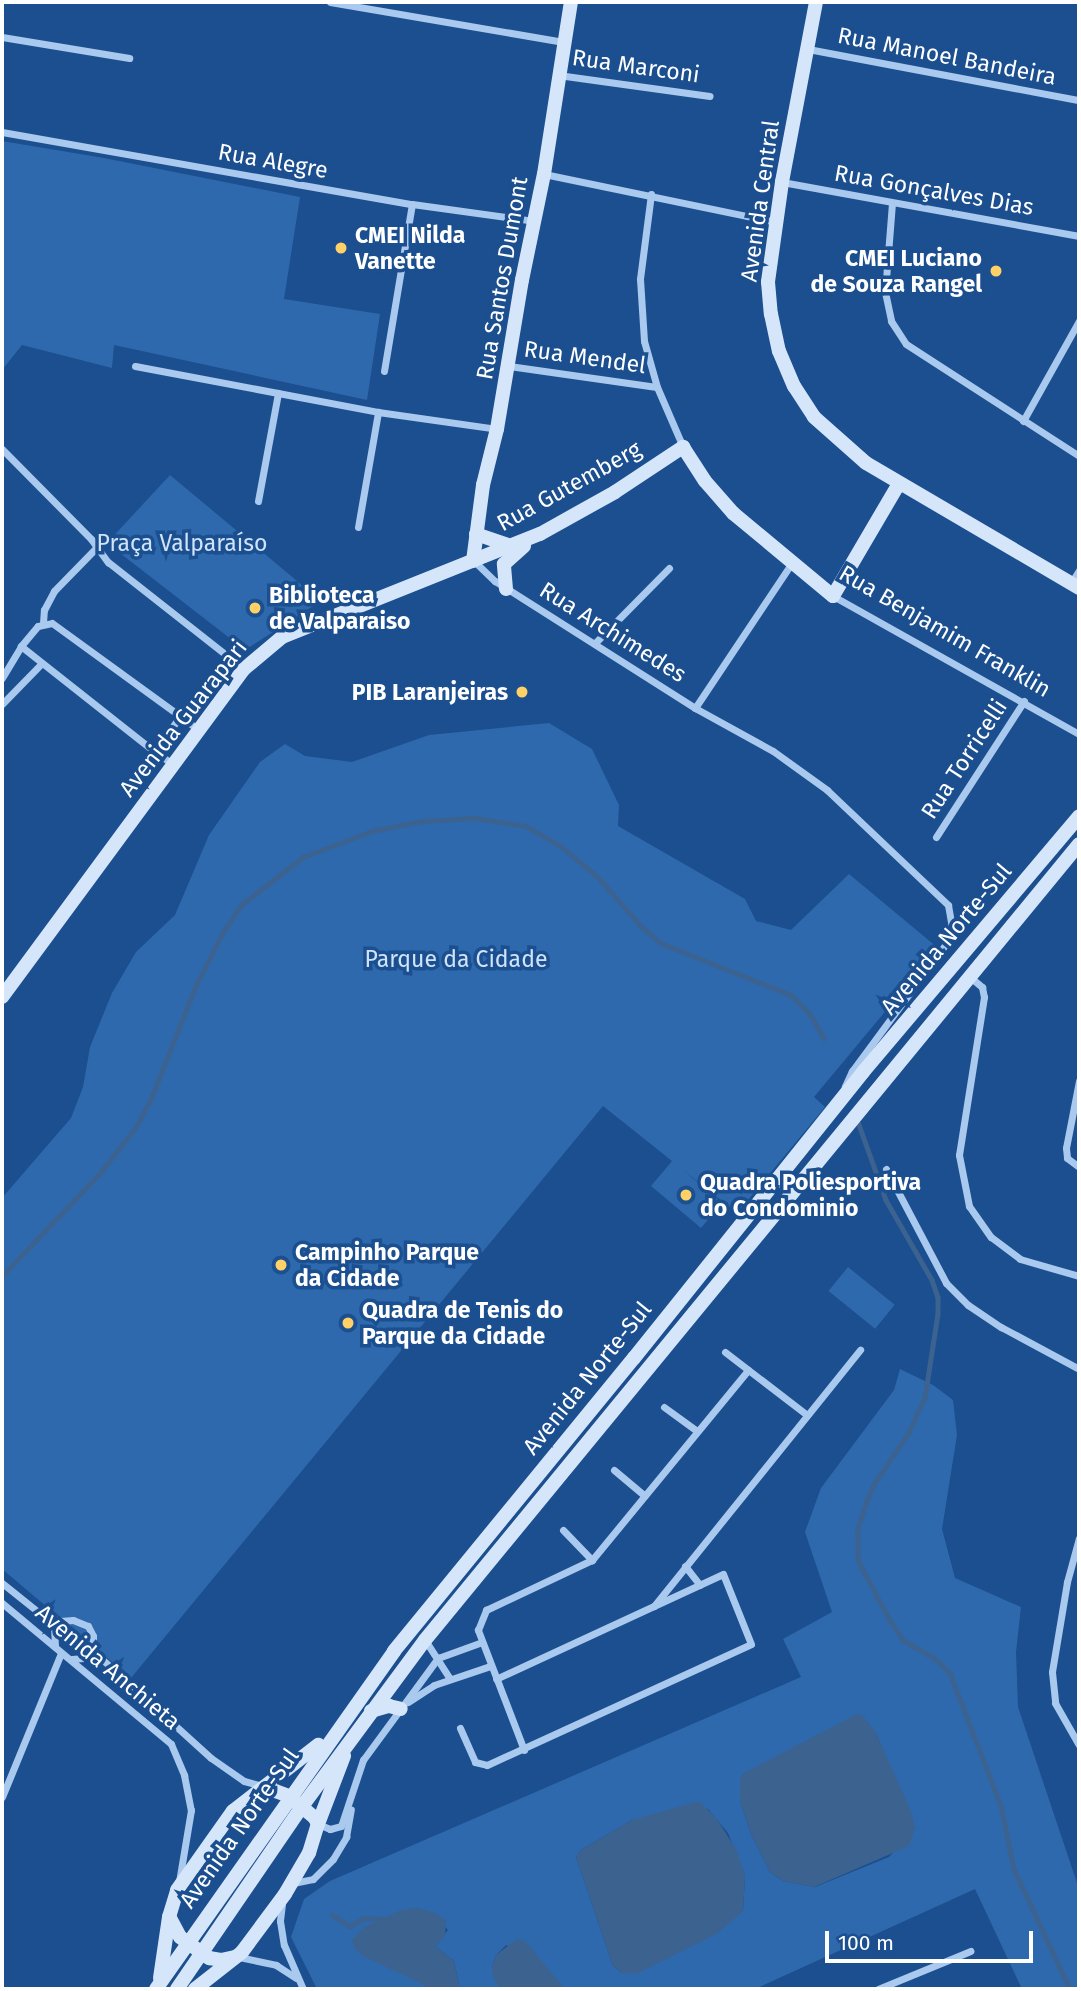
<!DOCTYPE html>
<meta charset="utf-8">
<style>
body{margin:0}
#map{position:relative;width:1081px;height:1991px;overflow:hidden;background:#1b4f8f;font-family:"Fira Sans",sans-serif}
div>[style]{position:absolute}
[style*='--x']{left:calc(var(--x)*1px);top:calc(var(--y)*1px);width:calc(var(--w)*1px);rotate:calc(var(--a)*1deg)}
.green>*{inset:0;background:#2e69ad;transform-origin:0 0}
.water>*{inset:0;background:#3c6290}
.stream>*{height:4.5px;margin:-2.25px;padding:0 2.25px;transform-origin:2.25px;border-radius:2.25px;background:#3c6290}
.street>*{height:7px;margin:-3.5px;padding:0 3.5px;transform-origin:3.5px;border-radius:3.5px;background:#a9c9ee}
.secondary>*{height:14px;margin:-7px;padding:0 7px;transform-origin:7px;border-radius:7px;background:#d6e6fa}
.dots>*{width:19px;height:19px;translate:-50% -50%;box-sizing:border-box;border:4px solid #1b4f8f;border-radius:50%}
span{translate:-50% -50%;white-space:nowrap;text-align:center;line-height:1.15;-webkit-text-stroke:7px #1b4f8f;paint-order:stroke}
.street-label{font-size:23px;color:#fff}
.poi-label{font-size:23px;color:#fff;font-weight:700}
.left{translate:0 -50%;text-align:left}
.right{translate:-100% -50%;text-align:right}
.park-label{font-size:23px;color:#cfe3fa}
.frame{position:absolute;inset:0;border:4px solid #fff;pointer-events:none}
.scale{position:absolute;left:825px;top:1931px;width:208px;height:32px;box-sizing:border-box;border:4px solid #fff;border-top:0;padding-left:9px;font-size:21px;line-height:24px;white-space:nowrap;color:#fff;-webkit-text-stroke:5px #1b4f8f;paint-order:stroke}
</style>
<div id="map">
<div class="green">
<div style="clip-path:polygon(2px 141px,104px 158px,300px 197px,284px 299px,380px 314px,367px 400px,114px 345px,112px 368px,22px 345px,2px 370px)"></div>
<div style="clip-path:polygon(170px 475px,321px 601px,245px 650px,107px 543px)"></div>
<div style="clip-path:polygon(549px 723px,592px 749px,619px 805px,618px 826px,745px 899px,756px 921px,791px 930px,849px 874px,938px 948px,814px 1097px,825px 1107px,737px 1213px,683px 1170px,722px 1203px,701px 1228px,651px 1186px,672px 1161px,603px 1106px,131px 1678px,2px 1569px,2px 1198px,71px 1118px,83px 1087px,90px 1047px,112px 993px,136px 952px,175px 915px,209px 835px,260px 762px,285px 744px,305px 756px,352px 762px,429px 735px)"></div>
<div style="left:848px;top:1267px;width:60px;height:31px;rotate:39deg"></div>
<div style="clip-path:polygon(evenodd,900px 1369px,933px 1385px,953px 1400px,957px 1435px,942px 1529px,955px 1578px,1021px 1607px,1016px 1652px,1018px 1707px,1079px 1889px,1079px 1989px,1022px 1989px,975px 1889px,755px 1989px,565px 1989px,506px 1945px,496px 1955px,492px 1967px,500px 1989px,460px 1989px,454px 1961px,435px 1946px,448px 1930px,433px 1912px,425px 1989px,317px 1989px,291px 1937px,304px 1899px,330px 1881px,801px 1677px,783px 1639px,832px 1612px,805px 1532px,821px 1488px,894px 1390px,900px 1369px,876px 1733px,915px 1828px,889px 1857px,815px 1887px,783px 1881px,770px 1872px,752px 1836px,740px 1801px,740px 1780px,744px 1773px,876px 1733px,900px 1369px,708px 1809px,728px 1833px,745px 1876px,743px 1911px,622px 1973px,613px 1966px,576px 1857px,581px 1850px,632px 1820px,708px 1809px)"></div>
</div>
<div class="water">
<div style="clip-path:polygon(857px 1714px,862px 1715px,876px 1733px,911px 1811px,915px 1828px,909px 1846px,814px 1887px,783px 1881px,770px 1872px,752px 1836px,740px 1801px,740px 1780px,744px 1773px)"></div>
<div style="clip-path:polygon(696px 1802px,701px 1803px,717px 1819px,737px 1851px,745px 1876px,743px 1911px,718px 1933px,636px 1974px,622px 1973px,613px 1966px,576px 1857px,581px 1850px,632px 1820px)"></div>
<div style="clip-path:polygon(417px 1908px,433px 1912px,446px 1920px,445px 1936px,435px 1946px,454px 1961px,460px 1989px,425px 1989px,424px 1985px,363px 1956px,354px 1947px,352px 1940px,364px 1927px,401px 1910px)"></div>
<div style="clip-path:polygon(517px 1939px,525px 1941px,565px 1989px,500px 1989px,493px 1977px,492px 1967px,496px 1955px)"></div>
</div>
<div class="stream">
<div style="--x:857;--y:1119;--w:86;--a:70.3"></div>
<div style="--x:886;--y:1200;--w:92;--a:60.1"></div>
<div style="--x:932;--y:1280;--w:18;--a:71"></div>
<div style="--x:938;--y:1297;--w:17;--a:90"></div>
<div style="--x:938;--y:1314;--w:85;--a:98.8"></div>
<div style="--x:925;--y:1398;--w:38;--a:115"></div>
<div style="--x:909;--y:1433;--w:60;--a:124.2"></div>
<div style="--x:875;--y:1483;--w:20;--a:114"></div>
<div style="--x:867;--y:1501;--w:29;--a:108"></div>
<div style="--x:858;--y:1529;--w:31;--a:90"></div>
<div style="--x:858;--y:1560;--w:64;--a:62.2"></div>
<div style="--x:888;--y:1617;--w:27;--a:57"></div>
<div style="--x:903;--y:1640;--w:38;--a:30"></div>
<div style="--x:936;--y:1659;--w:20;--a:45"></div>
<div style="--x:950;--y:1673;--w:142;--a:69"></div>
<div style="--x:1001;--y:1806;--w:64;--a:78.3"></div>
<div style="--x:1014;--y:1869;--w:132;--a:65"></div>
<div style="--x:2;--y:1276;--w:142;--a:-46.4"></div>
<div style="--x:100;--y:1173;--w:58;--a:-52"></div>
<div style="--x:136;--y:1127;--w:30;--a:-62"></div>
<div style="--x:150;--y:1101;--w:125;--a:-68.4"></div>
<div style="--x:196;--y:985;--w:59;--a:-63"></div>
<div style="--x:223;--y:932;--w:34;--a:-56"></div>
<div style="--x:242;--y:904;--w:77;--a:-37.6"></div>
<div style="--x:303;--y:857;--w:74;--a:-20.6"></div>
<div style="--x:372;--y:831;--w:51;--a:-11.3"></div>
<div style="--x:422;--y:821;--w:54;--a:-3.2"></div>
<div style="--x:476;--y:818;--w:51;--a:9.1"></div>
<div style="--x:526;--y:826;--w:42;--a:30.3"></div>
<div style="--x:562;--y:847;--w:47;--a:39.8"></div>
<div style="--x:598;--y:877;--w:67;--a:48.7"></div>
<div style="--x:642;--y:927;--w:25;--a:40"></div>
<div style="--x:661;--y:943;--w:140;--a:21.8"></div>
<div style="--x:791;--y:995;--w:27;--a:45"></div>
<div style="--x:810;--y:1014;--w:28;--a:60"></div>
<div style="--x:332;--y:1915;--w:21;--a:31"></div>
<div style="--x:350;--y:1926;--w:16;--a:-30"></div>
<div style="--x:364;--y:1918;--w:21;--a:3"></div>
</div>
<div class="street">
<div style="--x:330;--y:2;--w:237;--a:9.7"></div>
<div style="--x:2;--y:37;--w:129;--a:9.4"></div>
<div style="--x:808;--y:49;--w:276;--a:10.7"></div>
<div style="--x:558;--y:75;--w:153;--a:7.9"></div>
<div style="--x:2;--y:132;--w:416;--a:10"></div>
<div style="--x:412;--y:204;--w:123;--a:7.9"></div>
<div style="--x:544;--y:174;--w:237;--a:11.7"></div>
<div style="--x:782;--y:182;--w:302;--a:10.3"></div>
<div style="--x:651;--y:194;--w:86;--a:97.4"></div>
<div style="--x:640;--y:279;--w:62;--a:86.3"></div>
<div style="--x:644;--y:341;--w:48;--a:74.2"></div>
<div style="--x:657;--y:387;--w:65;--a:66.6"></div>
<div style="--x:892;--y:203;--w:89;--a:94.5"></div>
<div style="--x:885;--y:292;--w:30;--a:78"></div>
<div style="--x:891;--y:321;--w:27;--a:57"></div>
<div style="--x:906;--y:344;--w:206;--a:32.9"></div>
<div style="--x:135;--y:366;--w:247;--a:10.7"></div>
<div style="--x:378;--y:412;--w:120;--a:8.1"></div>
<div style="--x:509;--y:366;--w:149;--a:8.1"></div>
<div style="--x:384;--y:371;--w:169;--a:-80.5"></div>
<div style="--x:1023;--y:421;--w:115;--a:-60.8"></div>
<div style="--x:2;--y:449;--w:127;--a:45.3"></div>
<div style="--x:91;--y:539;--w:29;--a:54"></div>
<div style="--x:108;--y:562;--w:173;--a:38.2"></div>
<div style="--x:258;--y:501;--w:110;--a:-79.5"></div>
<div style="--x:358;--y:527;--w:117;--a:-80.1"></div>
<div style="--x:474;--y:561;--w:29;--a:44"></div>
<div style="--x:495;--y:581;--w:237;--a:32.4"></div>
<div style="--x:695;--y:708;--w:89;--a:28.9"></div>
<div style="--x:773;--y:751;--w:67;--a:35.8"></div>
<div style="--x:827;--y:790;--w:167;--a:43.5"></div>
<div style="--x:948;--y:905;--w:22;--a:80"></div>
<div style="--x:952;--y:927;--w:15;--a:106"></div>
<div style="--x:948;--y:941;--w:162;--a:126.4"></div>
<div style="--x:852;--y:1071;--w:17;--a:115"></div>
<div style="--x:1071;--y:583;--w:15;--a:-58"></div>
<div style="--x:833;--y:596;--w:282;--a:29.3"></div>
<div style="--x:43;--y:623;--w:13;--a:-86"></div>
<div style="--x:44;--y:610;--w:21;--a:-62"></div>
<div style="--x:54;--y:591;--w:60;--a:-45.7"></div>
<div style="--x:596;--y:642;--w:104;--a:-45.4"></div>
<div style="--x:2;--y:678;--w:37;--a:-59"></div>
<div style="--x:21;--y:646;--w:26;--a:-50"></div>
<div style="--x:38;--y:626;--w:14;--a:-12"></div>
<div style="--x:52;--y:623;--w:158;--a:36"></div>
<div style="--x:180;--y:716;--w:44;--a:124.8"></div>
<div style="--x:155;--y:752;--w:171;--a:-141.7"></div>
<div style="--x:2;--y:704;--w:56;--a:-45.7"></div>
<div style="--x:695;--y:708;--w:173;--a:-56.3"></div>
<div style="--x:180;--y:716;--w:25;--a:37"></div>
<div style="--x:155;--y:752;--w:23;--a:34"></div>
<div style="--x:936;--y:837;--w:162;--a:-57.1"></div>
<div style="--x:970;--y:977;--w:16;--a:40"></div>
<div style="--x:982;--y:987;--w:10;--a:79"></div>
<div style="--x:984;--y:997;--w:160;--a:99"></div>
<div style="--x:959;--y:1155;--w:52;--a:78.9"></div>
<div style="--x:969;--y:1206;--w:38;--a:55"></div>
<div style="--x:991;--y:1237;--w:36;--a:37"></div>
<div style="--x:1020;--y:1259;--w:61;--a:16.1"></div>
<div style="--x:1079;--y:1081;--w:68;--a:101"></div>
<div style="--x:1066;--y:1148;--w:10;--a:84"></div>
<div style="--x:1067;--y:1158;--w:15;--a:37"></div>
<div style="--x:886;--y:1169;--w:129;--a:62.2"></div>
<div style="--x:946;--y:1283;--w:31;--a:45"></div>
<div style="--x:968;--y:1305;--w:40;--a:34"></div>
<div style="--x:1001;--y:1327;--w:89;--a:28.3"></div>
<div style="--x:725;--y:1352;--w:103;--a:37.5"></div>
<div style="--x:664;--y:1407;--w:41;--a:36"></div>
<div style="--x:614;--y:1470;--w:40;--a:40"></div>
<div style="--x:563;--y:1530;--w:42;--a:46"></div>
<div style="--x:1079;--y:1538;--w:46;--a:105.3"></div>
<div style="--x:1067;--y:1582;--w:91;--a:99.5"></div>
<div style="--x:1052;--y:1672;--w:31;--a:84"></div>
<div style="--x:1055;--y:1703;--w:48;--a:60.3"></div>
<div style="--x:685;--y:1566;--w:24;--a:52"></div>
<div style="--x:2;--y:1583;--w:45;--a:38.7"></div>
<div style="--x:37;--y:1611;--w:25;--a:23"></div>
<div style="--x:60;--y:1621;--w:13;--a:-4"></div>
<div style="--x:73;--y:1620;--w:16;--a:22"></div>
<div style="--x:88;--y:1626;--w:11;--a:63"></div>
<div style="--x:93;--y:1636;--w:15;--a:90"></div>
<div style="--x:93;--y:1651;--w:159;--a:42.2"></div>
<div style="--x:211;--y:1758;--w:40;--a:34.9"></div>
<div style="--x:244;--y:1781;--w:20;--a:15"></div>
<div style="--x:2;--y:1603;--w:220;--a:39.8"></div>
<div style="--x:171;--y:1744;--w:34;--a:67"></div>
<div style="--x:184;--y:1775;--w:36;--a:79"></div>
<div style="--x:191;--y:1810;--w:73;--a:99.5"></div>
<div style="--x:654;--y:1606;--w:329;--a:-51.2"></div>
<div style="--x:425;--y:1640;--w:46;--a:57.3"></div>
<div style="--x:55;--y:1646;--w:17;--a:-93"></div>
<div style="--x:54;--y:1629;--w:10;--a:-53"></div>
<div style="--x:72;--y:1659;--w:11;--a:-5"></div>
<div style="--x:83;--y:1658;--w:12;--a:-35"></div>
<div style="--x:408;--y:1702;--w:31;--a:-33"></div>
<div style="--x:434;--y:1685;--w:59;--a:-18.7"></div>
<div style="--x:460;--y:1728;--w:37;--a:66"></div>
<div style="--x:475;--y:1762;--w:12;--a:14"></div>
<div style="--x:487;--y:1765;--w:290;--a:-24.6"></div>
<div style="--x:751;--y:1644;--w:75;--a:-111.8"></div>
<div style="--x:723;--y:1574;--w:250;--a:155.2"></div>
<div style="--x:524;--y:1750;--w:129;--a:-111"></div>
<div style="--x:478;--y:1630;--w:22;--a:-68"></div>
<div style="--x:486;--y:1610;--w:117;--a:-25.3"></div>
<div style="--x:592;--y:1560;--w:246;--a:-50.6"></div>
<div style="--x:2;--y:1797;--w:156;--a:-67.7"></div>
<div style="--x:318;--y:1824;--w:13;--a:23"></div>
<div style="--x:330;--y:1829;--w:11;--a:-15"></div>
<div style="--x:341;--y:1826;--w:70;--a:-71.6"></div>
<div style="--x:363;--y:1760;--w:127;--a:-53.7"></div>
<div style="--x:438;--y:1658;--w:47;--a:-20"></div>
<div style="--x:293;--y:1883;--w:20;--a:-11"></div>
<div style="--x:313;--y:1879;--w:28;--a:-45"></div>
<div style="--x:333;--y:1859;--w:26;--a:-59"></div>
<div style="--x:346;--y:1837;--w:28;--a:-80"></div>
<div style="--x:282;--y:1904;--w:17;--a:97"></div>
<div style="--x:280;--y:1921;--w:24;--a:81"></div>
<div style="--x:284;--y:1945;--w:48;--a:66.6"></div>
<div style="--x:239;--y:1957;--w:38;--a:12"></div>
<div style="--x:276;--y:1965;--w:24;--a:33"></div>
<div style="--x:878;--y:1989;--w:100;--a:-22.4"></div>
</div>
<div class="secondary">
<div style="--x:816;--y:2;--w:183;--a:100.7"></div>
<div style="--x:782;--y:182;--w:101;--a:98"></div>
<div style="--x:768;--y:282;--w:32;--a:85"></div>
<div style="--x:771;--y:314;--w:38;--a:78"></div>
<div style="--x:779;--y:351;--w:38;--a:67"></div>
<div style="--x:794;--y:386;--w:37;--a:57"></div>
<div style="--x:814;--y:417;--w:69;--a:41.5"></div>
<div style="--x:866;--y:463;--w:247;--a:30.4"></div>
<div style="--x:476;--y:534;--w:36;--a:19"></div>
<div style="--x:473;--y:561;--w:77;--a:-82.5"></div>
<div style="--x:483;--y:485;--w:58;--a:-76"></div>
<div style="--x:497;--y:429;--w:151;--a:-80.5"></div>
<div style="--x:522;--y:280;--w:108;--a:-78.3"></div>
<div style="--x:544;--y:174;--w:174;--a:-81.1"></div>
<div style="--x:506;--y:589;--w:25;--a:-95"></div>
<div style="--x:504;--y:564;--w:27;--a:-42"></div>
<div style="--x:2;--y:997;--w:408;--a:-53.6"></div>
<div style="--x:244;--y:669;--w:50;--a:-40.1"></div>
<div style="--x:282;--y:637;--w:278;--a:-21.8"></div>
<div style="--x:540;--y:534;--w:86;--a:-29.2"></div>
<div style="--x:615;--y:492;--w:82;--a:-33.5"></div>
<div style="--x:683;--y:447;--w:40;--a:57.1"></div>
<div style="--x:705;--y:481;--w:43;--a:48.8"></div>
<div style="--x:733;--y:513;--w:130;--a:39.7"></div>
<div style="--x:833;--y:596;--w:129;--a:-59.6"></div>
<div style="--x:371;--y:1711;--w:19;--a:-16"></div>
<div style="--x:389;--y:1706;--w:12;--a:14"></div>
<div style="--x:318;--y:1824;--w:73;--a:-69.1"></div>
<div style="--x:170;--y:1918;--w:21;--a:62"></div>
<div style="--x:180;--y:1937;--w:36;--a:36"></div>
<div style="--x:209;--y:1958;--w:12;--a:9"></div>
<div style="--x:221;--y:1960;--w:14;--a:-12"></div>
<div style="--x:160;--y:1978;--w:62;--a:-81.6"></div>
<div style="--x:169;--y:1917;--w:28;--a:-73"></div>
<div style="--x:177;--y:1890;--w:97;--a:-54.7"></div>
<div style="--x:233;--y:1811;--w:108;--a:-37.8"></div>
<div style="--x:156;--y:1989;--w:413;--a:-54.8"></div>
<div style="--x:394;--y:1651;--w:379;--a:-50.7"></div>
<div style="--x:634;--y:1358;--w:366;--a:-51.3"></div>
<div style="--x:863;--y:1072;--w:335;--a:-49.8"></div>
<div style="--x:177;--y:1989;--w:223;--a:-55.6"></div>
<div style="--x:303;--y:1805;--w:205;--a:-53.5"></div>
<div style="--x:425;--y:1640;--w:1030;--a:-50.59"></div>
<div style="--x:195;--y:1989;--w:60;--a:-38.2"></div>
<div style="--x:242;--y:1952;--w:72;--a:-53.4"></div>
<div style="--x:285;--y:1894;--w:48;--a:-59.7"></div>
<div style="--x:309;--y:1853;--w:30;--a:-73"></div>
<div style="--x:318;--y:1824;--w:7;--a:-117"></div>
<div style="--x:315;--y:1818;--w:34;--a:-140"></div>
<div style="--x:289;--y:1796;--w:23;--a:-160"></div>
</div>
<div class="dots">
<div style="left:341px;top:248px;background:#ffd166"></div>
<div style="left:996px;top:271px;background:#ffd166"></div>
<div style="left:255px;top:608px;background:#ffd166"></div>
<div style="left:522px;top:692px;background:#ffd166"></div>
<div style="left:686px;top:1195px;background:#ffd166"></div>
<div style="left:281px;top:1265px;background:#ffd166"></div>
<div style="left:348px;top:1323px;background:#ffd166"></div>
</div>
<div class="street-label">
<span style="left:947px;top:56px;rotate:11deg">Rua Manoel Bandeira</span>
<span style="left:636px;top:66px;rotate:8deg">Rua Marconi</span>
<span style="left:273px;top:161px;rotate:10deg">Rua Alegre</span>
<span style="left:934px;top:190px;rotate:10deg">Rua Gonçalves Dias</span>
<span style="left:760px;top:201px;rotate:-82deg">Avenida Central</span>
<span style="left:502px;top:278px;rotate:-80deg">Rua Santos Dumont</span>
<span style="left:585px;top:357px;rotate:8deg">Rua Mendel</span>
<span style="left:569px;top:486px;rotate:-29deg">Rua Gutemberg</span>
<span style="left:945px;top:631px;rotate:30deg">Rua Benjamim Franklin</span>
<span style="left:613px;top:632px;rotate:32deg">Rua Archimedes</span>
<span style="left:183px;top:718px;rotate:-52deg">Avenida Guarapari</span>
<span style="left:964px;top:759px;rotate:-57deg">Rua Torricelli</span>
<span style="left:946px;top:939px;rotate:-50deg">Avenida Norte-Sul</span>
<span style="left:587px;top:1378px;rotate:-51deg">Avenida Norte-Sul</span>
<span style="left:108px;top:1667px;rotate:40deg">Avenida Anchieta</span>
<span style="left:239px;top:1828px;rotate:-55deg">Avenida Norte-Sul</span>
</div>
<div class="poi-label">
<span class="left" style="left:355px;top:248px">CMEI Nilda<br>Vanette</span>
<span class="right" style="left:982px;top:271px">CMEI Luciano<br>de Souza Rangel</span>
<span class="left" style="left:269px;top:608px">Biblioteca<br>de Valparaiso</span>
<span class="right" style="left:508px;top:692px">PIB Laranjeiras</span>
<span class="left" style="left:700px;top:1195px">Quadra Poliesportiva<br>do Condominio</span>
<span class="left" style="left:295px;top:1265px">Campinho Parque<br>da Cidade</span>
<span class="left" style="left:362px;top:1323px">Quadra de Tenis do<br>Parque da Cidade</span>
</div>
<div class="park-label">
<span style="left:182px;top:543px">Praça Valparaíso</span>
<span style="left:456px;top:959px">Parque da Cidade</span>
</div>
<div class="frame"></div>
<div class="scale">100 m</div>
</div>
